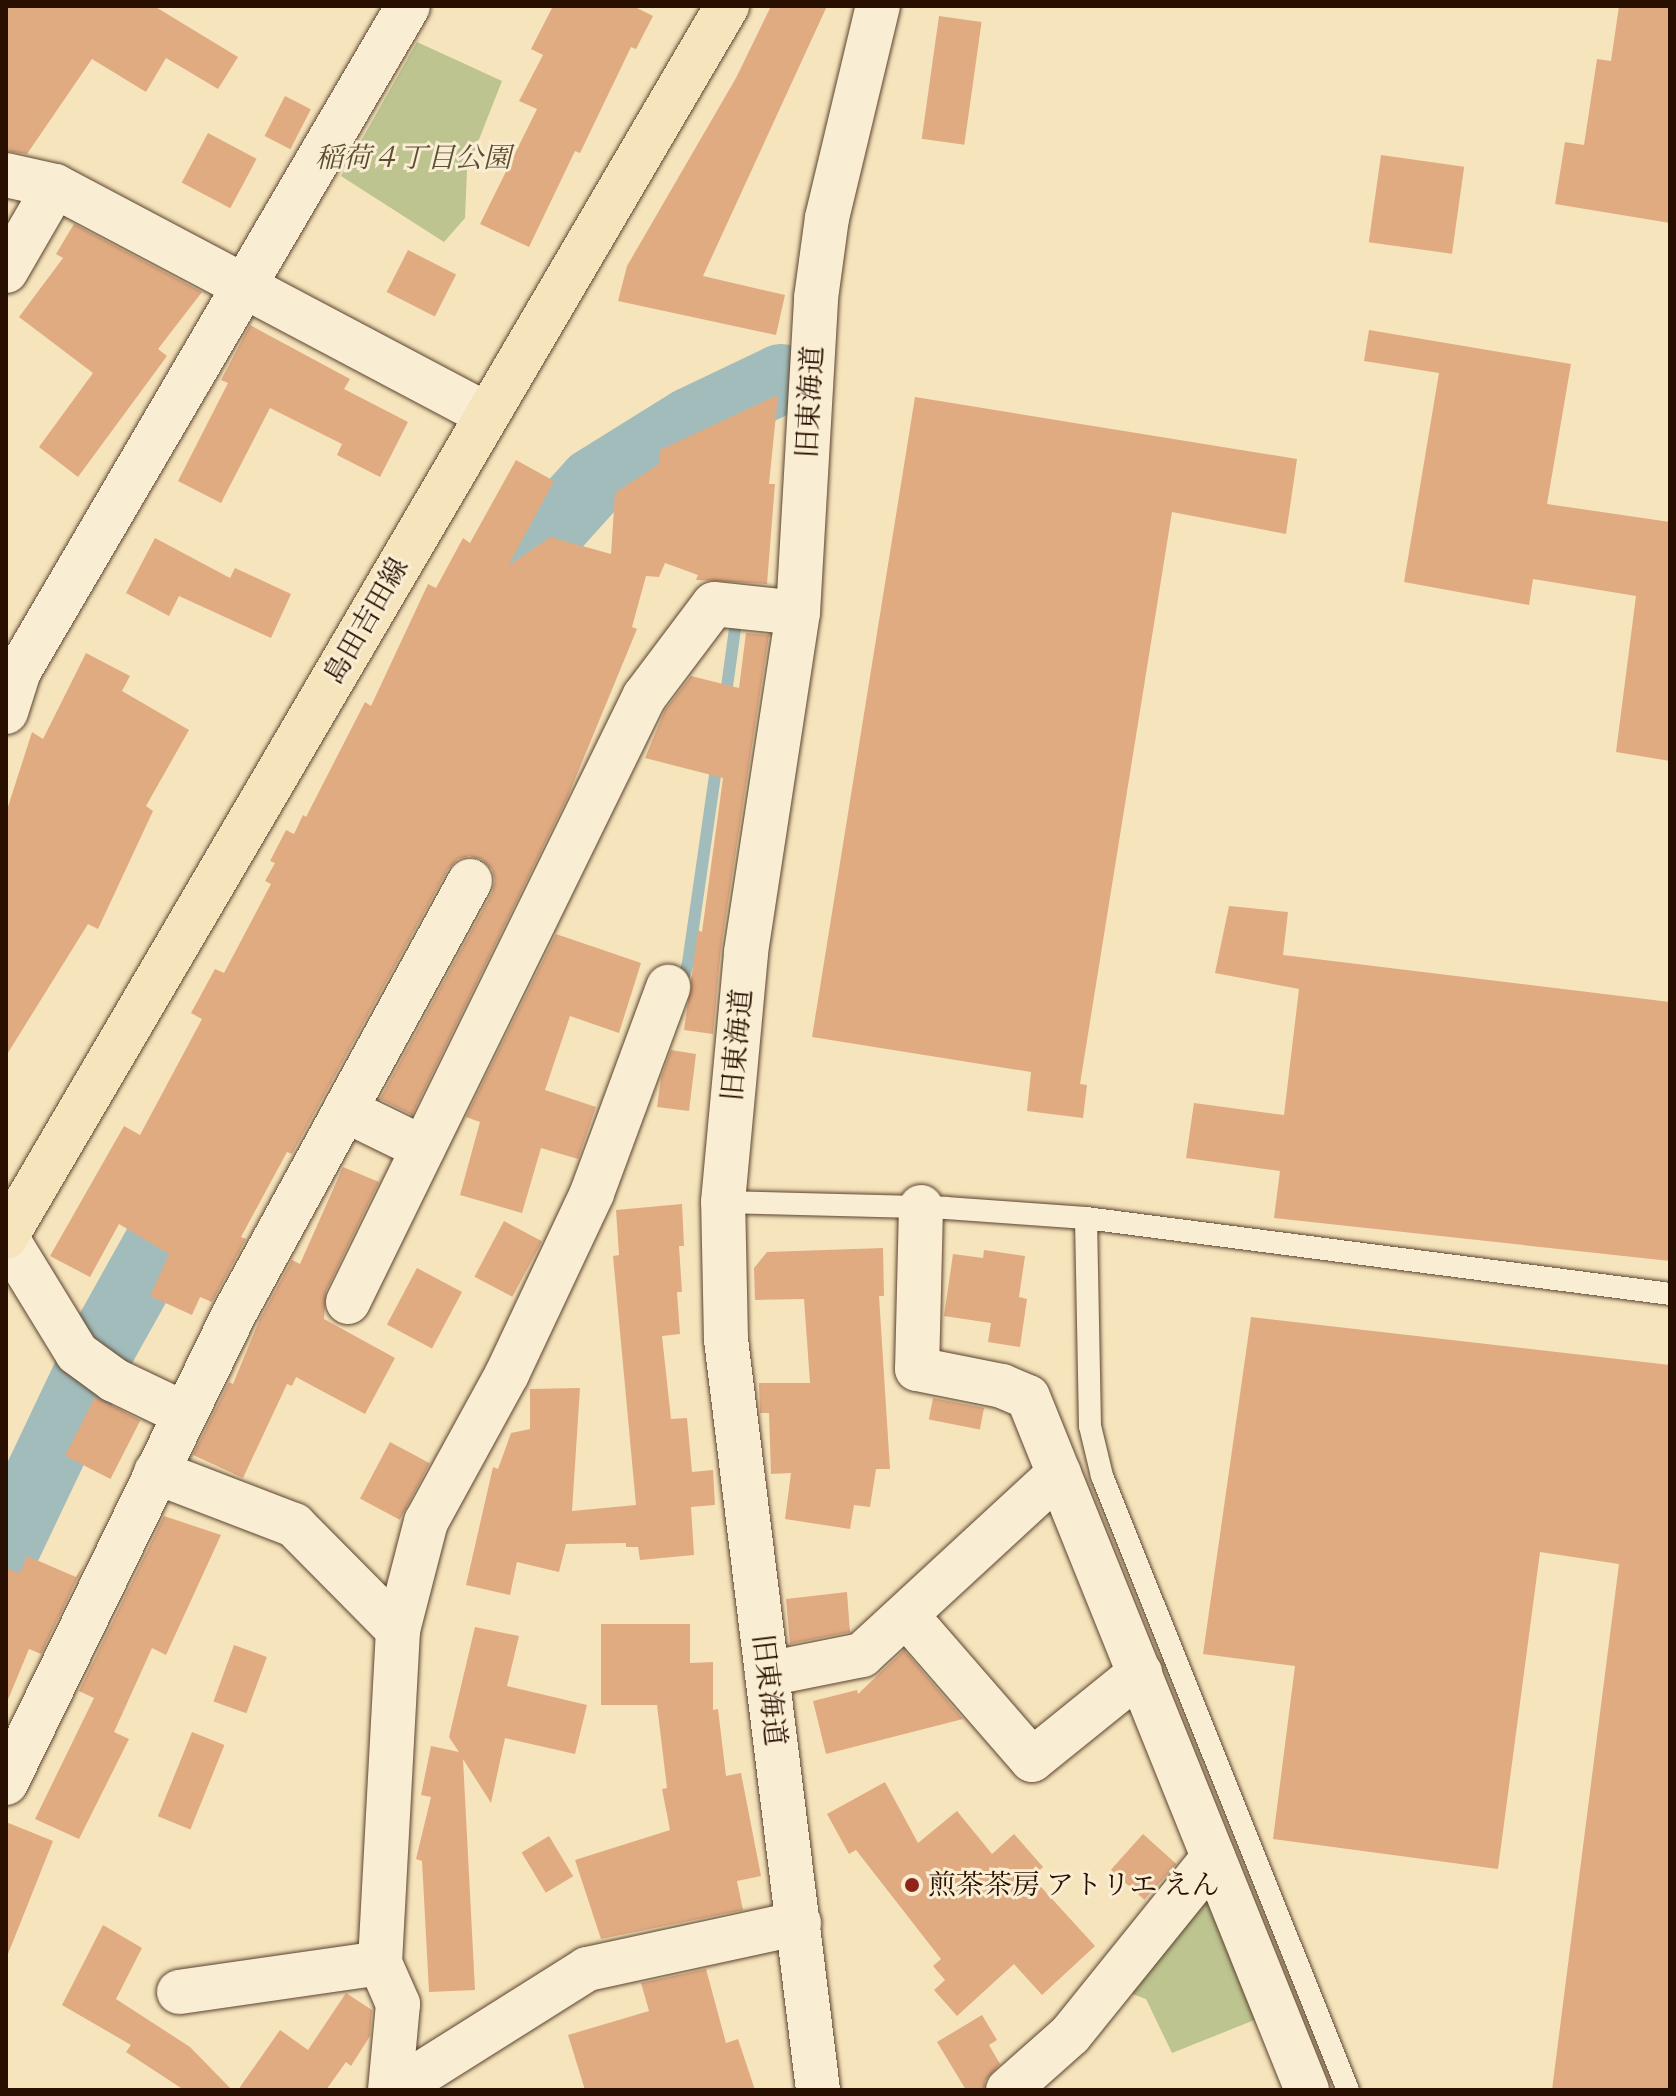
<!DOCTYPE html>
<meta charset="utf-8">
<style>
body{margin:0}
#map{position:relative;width:1676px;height:2096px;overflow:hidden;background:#f6e4bc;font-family:"IM FELL Great Primer","Noto Serif JP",serif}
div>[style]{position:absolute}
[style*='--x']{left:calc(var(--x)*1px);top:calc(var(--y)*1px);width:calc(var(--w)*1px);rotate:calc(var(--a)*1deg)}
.green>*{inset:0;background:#bdc490}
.stream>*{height:12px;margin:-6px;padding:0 6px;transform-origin:6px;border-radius:6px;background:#a1bcbb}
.river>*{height:70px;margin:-35px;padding:0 35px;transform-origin:35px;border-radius:35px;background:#a1bcbb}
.building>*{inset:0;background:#e1ab82;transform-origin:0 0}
.roads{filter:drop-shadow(0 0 2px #5c442f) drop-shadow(0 0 2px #5c442f)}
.service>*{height:22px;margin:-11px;padding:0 11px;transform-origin:11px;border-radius:11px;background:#f9edd3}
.minor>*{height:44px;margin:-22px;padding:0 22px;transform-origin:22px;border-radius:22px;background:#f9edd3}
.tertiary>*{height:44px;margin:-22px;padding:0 22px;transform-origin:22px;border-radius:22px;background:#f9edd3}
.primary>*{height:44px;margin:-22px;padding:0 22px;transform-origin:22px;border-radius:22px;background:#f6e4bc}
.dots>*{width:22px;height:22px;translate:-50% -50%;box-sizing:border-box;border:4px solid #f9edd3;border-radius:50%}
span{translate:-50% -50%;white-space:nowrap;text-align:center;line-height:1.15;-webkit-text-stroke:6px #f9edd3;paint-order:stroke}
.park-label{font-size:28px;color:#5c4e32;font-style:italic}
.street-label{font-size:28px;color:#280f00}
.poi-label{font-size:28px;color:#280f00}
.left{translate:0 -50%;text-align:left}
.frame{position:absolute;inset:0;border:8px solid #280f00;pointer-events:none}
</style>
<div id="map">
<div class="green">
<div style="clip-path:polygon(417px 42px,502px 81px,467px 170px,465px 218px,444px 242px,341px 176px)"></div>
<div style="clip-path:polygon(1212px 1885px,1262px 2017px,1172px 2053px,1146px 1999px,1124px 1991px)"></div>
</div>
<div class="stream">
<div style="--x:725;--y:701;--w:73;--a:-82.1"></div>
<div style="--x:680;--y:989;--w:27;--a:-73"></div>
<div style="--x:688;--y:963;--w:203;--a:-81.8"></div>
</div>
<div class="river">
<div style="--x:486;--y:629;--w:32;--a:-66"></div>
<div style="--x:499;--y:600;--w:56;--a:-56.6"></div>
<div style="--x:530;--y:553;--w:94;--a:-48"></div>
<div style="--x:593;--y:483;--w:115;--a:-31.9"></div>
<div style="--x:691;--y:422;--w:100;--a:-25.5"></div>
<div style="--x:6;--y:1547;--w:219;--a:-64.6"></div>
<div style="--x:100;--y:1349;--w:215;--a:-60.8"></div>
</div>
<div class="building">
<div style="clip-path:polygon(6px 6px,154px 6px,238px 57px,218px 89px,166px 58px,146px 92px,92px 59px,27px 154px,6px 151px)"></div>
<div style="clip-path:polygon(553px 6px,633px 6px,653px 16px,636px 49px,631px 47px,580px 153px,575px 151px,529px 247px,480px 224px,537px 109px,519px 101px,543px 55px,531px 49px)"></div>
<div style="clip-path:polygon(771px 6px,827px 6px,703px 276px,785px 295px,776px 335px,618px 301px,627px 266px,736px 78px)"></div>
<div style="clip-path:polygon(1619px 6px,1670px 6px,1670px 223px,1555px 204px,1565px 142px,1584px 145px,1597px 59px,1611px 61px)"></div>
<div style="left:939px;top:16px;width:43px;height:124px;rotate:8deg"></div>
<div style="left:285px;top:96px;width:29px;height:45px;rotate:27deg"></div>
<div style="left:208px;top:133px;width:55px;height:56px;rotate:28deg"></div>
<div style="left:1381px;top:155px;width:84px;height:88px;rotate:8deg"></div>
<div style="clip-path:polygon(74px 224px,202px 292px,158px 349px,167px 356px,78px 477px,39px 447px,93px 373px,19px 317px,63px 258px,56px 254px)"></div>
<div style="left:408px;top:250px;width:54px;height:47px;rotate:27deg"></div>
<div style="clip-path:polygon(250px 325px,350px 379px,344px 389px,408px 422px,380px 477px,337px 455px,342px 444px,270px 408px,221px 503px,178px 481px,228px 383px,221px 380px)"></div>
<div style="clip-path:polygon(1369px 330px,1571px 364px,1547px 504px,1670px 522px,1670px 761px,1616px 752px,1636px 596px,1533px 579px,1529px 605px,1404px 582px,1439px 373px,1364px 361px)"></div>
<div style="clip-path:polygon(778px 395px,769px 484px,775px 484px,767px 584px,696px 580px,698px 575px,665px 563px,659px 577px,646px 576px,632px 627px,637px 629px,568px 796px,412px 1115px,380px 1099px,492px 893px,495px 881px,492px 869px,481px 859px,469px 856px,458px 859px,448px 869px,292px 1154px,287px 1152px,241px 1237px,246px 1239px,212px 1302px,200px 1297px,192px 1315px,150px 1296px,169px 1254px,119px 1224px,90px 1277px,50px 1256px,124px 1126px,140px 1135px,202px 1019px,191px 1013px,215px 969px,224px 973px,271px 884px,265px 881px,275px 863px,270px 861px,286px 830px,294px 834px,303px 815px,306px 817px,365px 702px,371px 706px,428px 584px,436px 588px,463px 538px,470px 543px,516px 460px,554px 481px,508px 566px,550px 537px,611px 554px,615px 493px,659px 464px,660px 450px)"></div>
<div style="clip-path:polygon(915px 397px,1297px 459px,1286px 534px,1172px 512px,1080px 1084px,1087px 1085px,1083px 1118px,1027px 1111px,1031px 1072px,812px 1037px)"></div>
<div style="clip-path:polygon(155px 538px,230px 578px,235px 568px,291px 594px,271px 638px,179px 596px,169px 616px,126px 593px)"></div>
<div style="clip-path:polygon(746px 633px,769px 635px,721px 948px,713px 1034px,684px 1030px,698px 930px,702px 932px,723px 778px,645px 758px,665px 710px,691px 676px,739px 688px)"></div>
<div style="clip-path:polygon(86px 653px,130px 676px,122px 691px,189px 730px,146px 806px,153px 811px,98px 929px,88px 924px,6px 1056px,6px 813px,32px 732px,43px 739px)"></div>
<div style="clip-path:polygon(1229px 906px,1288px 912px,1283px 955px,1670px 1002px,1670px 1261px,1274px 1218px,1280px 1171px,1186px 1158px,1194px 1103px,1284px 1115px,1299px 989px,1215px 973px)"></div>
<div style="clip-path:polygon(556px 934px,641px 963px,619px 1033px,570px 1016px,545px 1090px,596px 1107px,578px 1159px,541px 1148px,522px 1213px,460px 1195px,480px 1122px,466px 1117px)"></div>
<div style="clip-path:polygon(671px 1050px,696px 1054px,689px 1111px,657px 1107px,661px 1078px)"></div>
<div style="clip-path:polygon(343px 1167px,379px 1182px,326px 1291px,324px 1319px,395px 1358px,365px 1414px,296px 1377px,292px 1386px,287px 1384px,243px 1478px,193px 1455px,229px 1382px,233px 1384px,259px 1321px,292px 1260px,300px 1264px)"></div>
<div style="clip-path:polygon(682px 1204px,684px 1246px,679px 1246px,682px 1292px,677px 1292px,680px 1334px,662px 1336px,671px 1419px,687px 1418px,692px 1472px,713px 1470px,715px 1505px,691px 1507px,694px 1555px,640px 1560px,638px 1547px,626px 1547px,626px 1543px,566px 1544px,559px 1572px,517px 1562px,510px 1595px,466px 1585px,493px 1467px,498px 1469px,511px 1433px,530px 1429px,530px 1389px,580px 1388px,572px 1511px,636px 1505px,613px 1256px,619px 1255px,616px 1210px)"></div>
<div style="left:504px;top:1221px;width:43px;height:63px;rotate:28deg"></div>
<div style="clip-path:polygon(883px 1248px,884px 1296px,879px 1296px,890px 1469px,876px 1469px,870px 1507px,854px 1505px,850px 1529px,785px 1519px,791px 1473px,771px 1474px,769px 1413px,760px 1413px,759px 1383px,810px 1383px,804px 1299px,755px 1300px,754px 1268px,767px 1252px)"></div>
<div style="clip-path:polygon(984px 1250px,1025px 1256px,1019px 1297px,1027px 1299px,1020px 1347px,988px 1342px,991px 1323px,944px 1316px,953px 1254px,983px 1258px)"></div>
<div style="left:417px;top:1268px;width:51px;height:64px;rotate:28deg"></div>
<div style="clip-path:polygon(1251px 1317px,1670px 1365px,1670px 2090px,1552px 2090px,1619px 1564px,1540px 1552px,1498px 1869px,1273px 1839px,1295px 1666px,1203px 1654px)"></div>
<div style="left:95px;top:1397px;width:51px;height:66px;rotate:27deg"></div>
<div style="left:933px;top:1398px;width:52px;height:22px;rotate:11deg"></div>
<div style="left:390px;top:1442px;width:45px;height:64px;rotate:28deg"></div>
<div style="clip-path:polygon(164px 1516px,221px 1535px,166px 1655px,152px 1648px,114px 1732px,129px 1739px,79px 1839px,35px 1819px,94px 1698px,79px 1691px)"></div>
<div style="clip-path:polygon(27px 1556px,76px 1577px,84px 1565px,41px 1654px,29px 1649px,7px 1702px,6px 1568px,20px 1573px)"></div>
<div style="clip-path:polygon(847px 1592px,850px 1632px,790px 1644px,786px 1599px)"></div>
<div style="clip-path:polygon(601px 1624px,690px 1624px,690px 1663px,713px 1662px,713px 1710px,718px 1709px,726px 1776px,741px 1773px,761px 1876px,737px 1881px,743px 1910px,601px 1939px,575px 1860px,670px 1830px,662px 1789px,667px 1788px,657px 1705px,601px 1705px)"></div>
<div style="clip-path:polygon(475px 1627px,519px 1636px,507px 1686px,587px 1705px,575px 1754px,505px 1738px,491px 1803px,463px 1759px,475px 1990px,429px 1992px,422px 1861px,416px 1859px,431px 1797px,421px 1795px,431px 1746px,459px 1752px,449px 1737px)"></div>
<div style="left:234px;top:1645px;width:35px;height:60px;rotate:20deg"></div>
<div style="clip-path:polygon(904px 1650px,963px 1719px,826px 1754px,813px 1701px,857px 1690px,858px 1694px)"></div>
<div style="left:192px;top:1732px;width:35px;height:91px;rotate:22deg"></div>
<div style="clip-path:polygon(885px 1782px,918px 1843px,957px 1811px,992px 1854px,1014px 1834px,1043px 1867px,1032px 1877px,1095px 1946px,1042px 1995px,1014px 1964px,957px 2016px,934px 1990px,945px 1980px,933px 1966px,941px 1959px,856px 1850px,849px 1854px,827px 1814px)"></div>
<div style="clip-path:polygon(6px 1822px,53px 1841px,8px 1954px,6px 1953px)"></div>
<div style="left:1143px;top:1834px;width:45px;height:48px;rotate:42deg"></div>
<div style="left:549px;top:1836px;width:47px;height:32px;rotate:59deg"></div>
<div style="clip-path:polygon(103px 1925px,142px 1948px,116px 1999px,190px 2047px,232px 2090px,184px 2090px,126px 2052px,131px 2045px,62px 2005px)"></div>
<div style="clip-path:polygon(706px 1969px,726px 2043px,738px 2039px,755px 2090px,585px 2090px,568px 2035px,649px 2011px,641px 1983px)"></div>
<div style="clip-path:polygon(346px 1993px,372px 2010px,370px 2036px,351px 2066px,346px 2062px,326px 2090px,238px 2090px,280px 2030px,308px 2050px)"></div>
<div style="clip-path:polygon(982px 2015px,997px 2040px,989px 2045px,1000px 2064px,985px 2081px,984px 2090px,966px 2090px,937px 2042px)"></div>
</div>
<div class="roads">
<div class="service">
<div style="--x:723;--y:1202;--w:223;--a:1.5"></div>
<div style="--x:946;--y:1208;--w:140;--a:4.1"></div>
<div style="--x:1086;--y:1218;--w:589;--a:7.41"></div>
<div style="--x:1086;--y:1218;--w:208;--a:88.9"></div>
<div style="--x:1090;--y:1426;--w:51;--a:76.5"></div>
<div style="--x:1102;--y:1476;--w:661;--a:68.17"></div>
</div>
<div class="minor">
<div style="--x:6;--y:175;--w:50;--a:12.7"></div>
<div style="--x:55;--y:186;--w:489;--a:27.9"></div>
<div style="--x:6;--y:271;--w:98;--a:-60"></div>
<div style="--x:6;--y:712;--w:43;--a:-72.4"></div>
<div style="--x:19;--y:671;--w:770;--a:-59.67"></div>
<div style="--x:345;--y:1110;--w:87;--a:26"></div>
<div style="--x:921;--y:1207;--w:162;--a:91.4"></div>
<div style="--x:917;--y:1369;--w:87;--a:11.3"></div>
<div style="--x:1002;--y:1386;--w:28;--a:23"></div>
<div style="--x:1028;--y:1397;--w:747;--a:68.07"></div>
<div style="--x:6;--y:1237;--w:136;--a:58.5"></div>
<div style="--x:77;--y:1353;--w:46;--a:36.1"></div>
<div style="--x:114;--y:1380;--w:79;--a:25.6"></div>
<div style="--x:348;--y:1302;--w:674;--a:-63.93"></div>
<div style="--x:644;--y:697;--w:116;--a:-53"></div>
<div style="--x:714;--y:604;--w:84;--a:6.1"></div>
<div style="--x:156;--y:1472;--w:148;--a:21"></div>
<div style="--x:294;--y:1525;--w:148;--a:45.3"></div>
<div style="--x:398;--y:1630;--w:333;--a:93.1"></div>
<div style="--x:380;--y:1963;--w:45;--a:66.3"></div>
<div style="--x:398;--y:2004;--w:86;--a:95.3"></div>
<div style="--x:906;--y:1615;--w:192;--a:49"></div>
<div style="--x:1032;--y:1760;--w:139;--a:-38.9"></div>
<div style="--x:398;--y:1630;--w:112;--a:-75.5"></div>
<div style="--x:426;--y:1522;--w:169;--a:-61.3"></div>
<div style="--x:507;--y:1374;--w:200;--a:-64.8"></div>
<div style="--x:592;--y:1193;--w:220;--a:-69.7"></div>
<div style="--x:767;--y:1674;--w:97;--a:-11.3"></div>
<div style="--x:862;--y:1655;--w:268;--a:-42.7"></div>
<div style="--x:6;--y:1783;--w:524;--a:-64.07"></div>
<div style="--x:235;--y:1312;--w:491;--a:-61.4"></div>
<div style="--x:179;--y:1992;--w:203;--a:-8.2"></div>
<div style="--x:395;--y:2090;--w:227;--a:-32.2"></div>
<div style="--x:587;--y:1969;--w:217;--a:-12.2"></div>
<div style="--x:1008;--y:2090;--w:83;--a:-41.6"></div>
<div style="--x:1070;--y:2035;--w:228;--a:-51.1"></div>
</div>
<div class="tertiary">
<div style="--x:818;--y:2090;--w:756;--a:-96.99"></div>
<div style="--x:726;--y:1340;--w:138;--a:-91.2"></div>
<div style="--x:723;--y:1202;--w:251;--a:-84.7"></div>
<div style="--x:746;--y:952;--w:343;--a:-81.3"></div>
<div style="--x:798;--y:613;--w:316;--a:-86.7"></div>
<div style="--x:816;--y:298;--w:81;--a:-82.2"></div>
<div style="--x:827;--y:218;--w:218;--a:-76.5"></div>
</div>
<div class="primary">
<div style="--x:6;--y:1237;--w:1427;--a:-59.64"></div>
</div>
</div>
<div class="dots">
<div style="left:912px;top:1885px;background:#8f2418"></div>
</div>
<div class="park-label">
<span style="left:413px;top:158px">稲荷４丁目公園</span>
</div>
<div class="street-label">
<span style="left:810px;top:402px;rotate:-87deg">旧東海道</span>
<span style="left:366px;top:621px;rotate:-60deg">島田吉田線</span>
<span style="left:737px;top:1045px;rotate:-85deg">旧東海道</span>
<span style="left:769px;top:1690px;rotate:83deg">旧東海道</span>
</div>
<div class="poi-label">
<span class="left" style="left:928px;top:1885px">煎茶茶房 アトリエ えん</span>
</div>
<div class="frame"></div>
</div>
